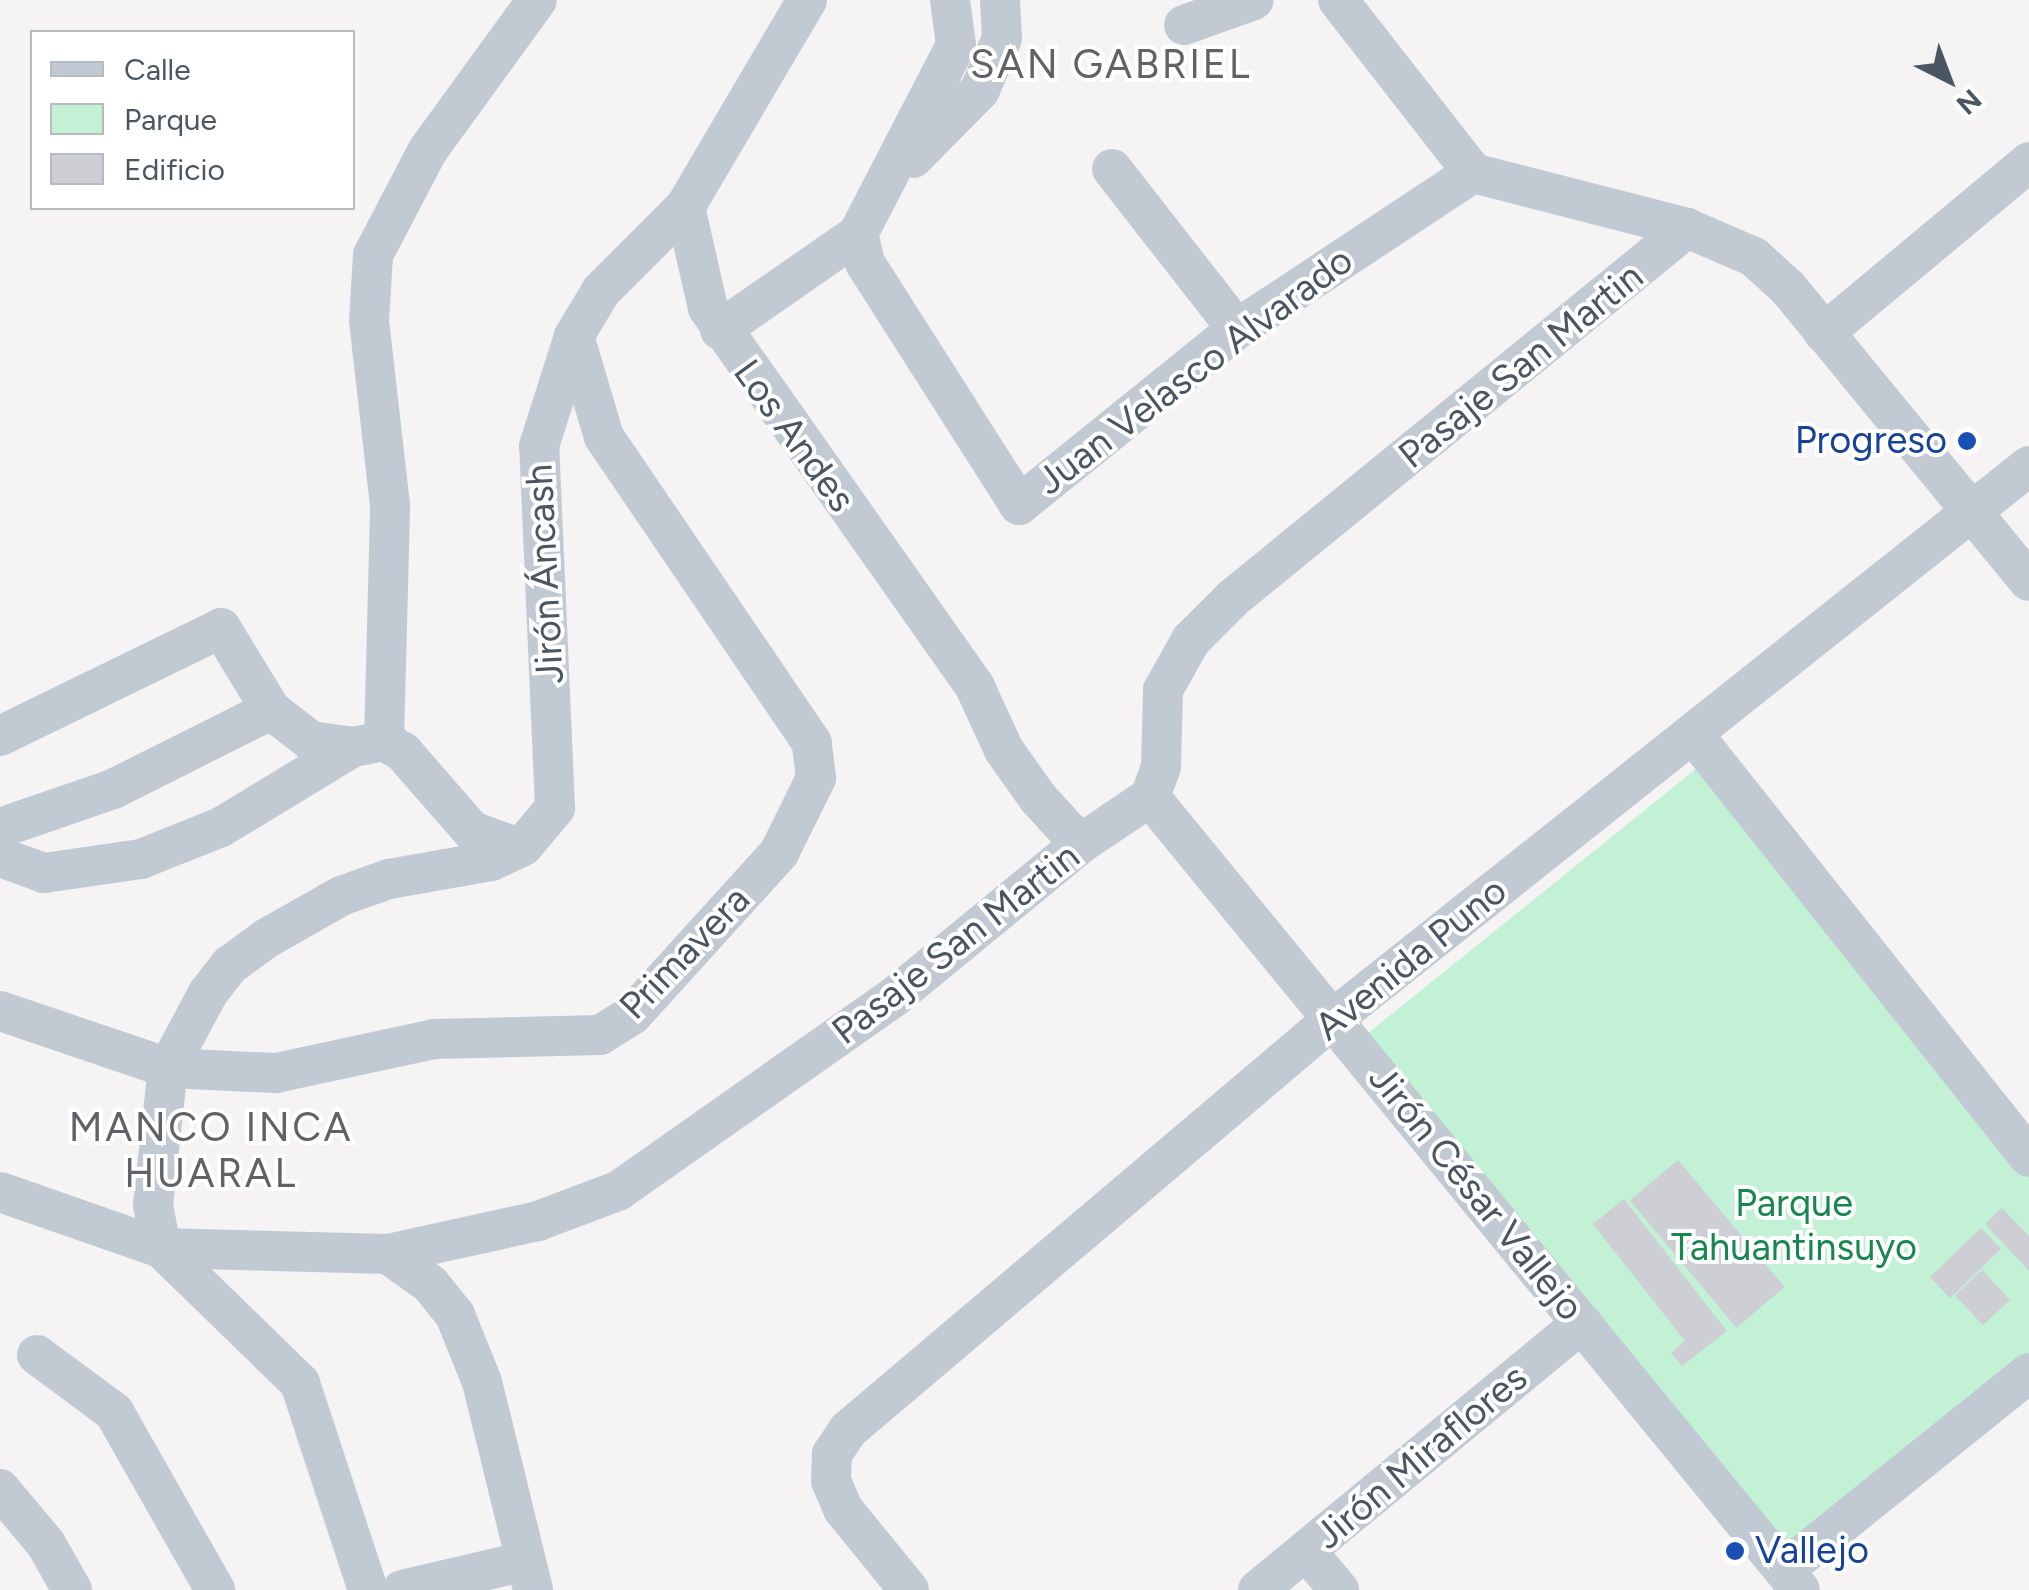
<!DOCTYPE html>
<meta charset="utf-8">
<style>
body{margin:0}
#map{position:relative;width:2029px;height:1590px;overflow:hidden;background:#f5f3f3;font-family:Figtree,sans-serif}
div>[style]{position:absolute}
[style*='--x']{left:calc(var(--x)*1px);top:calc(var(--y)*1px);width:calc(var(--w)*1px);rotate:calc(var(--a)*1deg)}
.green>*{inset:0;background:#c3f1d5}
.building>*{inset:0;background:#cdcfd5;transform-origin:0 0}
.minor>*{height:40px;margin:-20px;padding:0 20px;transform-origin:20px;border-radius:20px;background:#c1cad2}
.dots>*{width:28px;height:28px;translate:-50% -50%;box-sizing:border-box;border:5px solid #fff;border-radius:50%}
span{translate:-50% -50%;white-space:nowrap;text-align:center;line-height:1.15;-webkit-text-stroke:8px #fff;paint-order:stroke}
.street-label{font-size:38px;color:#4a5661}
.transit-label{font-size:38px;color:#164399}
.right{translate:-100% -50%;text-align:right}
.left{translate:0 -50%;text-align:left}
.park-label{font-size:38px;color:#17864f}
.neighbourhood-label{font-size:40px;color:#5f6368;letter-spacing:2.5px}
.legend{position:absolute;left:30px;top:30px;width:325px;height:180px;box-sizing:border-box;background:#fff;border:2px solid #b7bbc0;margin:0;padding:12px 18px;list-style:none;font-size:30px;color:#4a5661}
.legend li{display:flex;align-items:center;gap:20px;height:50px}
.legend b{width:50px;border:2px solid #b7bbc0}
.north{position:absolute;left:1899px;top:30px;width:100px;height:100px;-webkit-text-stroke:8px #fff;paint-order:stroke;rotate:138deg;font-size:28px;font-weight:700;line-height:40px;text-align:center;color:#4a5661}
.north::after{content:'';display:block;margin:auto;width:35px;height:45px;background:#4a5661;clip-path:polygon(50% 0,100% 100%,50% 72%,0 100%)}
</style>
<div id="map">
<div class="green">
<div style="clip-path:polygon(1697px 768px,2029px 1176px,2029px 1355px,1782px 1551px,1367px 1034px)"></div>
</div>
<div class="building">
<div style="left:1678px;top:1160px;width:166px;height:63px;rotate:50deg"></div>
<div style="clip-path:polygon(1624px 1199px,1727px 1331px,1682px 1366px,1671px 1353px,1685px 1341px,1593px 1224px)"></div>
<div style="clip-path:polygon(2002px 1208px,2029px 1236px,2029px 1271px,1985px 1224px)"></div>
<div style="left:1981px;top:1228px;width:29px;height:71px;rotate:46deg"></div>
<div style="left:1982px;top:1270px;width:41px;height:37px;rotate:47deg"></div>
</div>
<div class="minor">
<div style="--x:807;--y:0;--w:240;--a:120.5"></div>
<div style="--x:685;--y:207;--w:104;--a:77.2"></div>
<div style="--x:708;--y:308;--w:464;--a:54.8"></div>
<div style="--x:975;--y:687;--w:69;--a:65.3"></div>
<div style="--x:1004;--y:750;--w:59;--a:54.7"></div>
<div style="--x:1038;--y:798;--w:62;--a:47.6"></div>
<div style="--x:950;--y:0;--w:45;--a:82.4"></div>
<div style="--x:956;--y:45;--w:213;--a:117.4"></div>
<div style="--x:858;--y:234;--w:30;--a:76"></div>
<div style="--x:865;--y:263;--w:287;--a:57.5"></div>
<div style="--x:1019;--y:505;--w:280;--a:-38.9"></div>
<div style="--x:1237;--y:329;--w:283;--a:-33.5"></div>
<div style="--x:1338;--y:0;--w:219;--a:52"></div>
<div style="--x:1184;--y:25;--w:74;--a:-19.7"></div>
<div style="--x:913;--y:158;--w:95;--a:-45.4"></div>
<div style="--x:980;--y:90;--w:56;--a:-67.1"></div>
<div style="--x:1002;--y:38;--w:38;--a:-93"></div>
<div style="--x:1112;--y:169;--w:203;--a:52"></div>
<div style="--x:1473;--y:173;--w:221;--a:14.4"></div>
<div style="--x:1687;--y:228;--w:73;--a:23.4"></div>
<div style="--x:1754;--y:257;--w:46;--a:42.4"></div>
<div style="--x:1788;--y:288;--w:379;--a:50.6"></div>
<div style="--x:720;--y:330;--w:168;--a:-34.8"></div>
<div style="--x:1824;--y:333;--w:267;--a:-39.8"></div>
<div style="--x:1693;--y:734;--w:540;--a:51.54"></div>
<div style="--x:0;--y:736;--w:246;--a:-26"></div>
<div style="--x:221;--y:628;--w:96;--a:58.6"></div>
<div style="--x:271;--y:710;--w:51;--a:37.8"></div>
<div style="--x:311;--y:741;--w:42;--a:8.1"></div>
<div style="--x:353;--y:747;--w:32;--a:-11"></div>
<div style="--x:384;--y:741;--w:22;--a:30"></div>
<div style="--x:403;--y:752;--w:105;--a:48.9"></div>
<div style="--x:472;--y:831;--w:50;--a:19.9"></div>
<div style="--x:384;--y:741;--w:236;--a:-88.5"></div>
<div style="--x:390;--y:505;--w:185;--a:-96.5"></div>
<div style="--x:369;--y:321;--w:66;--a:-86.5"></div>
<div style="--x:373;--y:255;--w:119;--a:-62.4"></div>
<div style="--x:428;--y:150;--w:185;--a:-54"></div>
<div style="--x:1150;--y:797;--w:1025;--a:50.66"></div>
<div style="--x:0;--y:828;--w:120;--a:-19"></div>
<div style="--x:113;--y:789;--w:177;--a:-26.6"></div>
<div style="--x:0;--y:857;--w:47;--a:20"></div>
<div style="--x:44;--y:873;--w:98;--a:-8.2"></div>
<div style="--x:141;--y:859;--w:86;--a:-21.8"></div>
<div style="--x:221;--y:827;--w:154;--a:-31.2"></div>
<div style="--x:0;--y:1011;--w:177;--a:18.7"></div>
<div style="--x:168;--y:1068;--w:108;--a:2.7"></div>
<div style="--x:276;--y:1073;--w:162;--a:-12.1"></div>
<div style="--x:434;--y:1039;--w:166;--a:-1.4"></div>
<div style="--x:600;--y:1035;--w:38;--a:-32"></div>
<div style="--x:632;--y:1015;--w:219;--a:-47.8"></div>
<div style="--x:779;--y:853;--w:84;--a:-63.7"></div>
<div style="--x:816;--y:778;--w:35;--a:-97"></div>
<div style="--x:812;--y:743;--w:370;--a:-124.2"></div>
<div style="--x:604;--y:437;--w:105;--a:-106.5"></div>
<div style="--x:0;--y:1192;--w:170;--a:19.2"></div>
<div style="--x:161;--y:1248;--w:227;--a:1.5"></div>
<div style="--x:388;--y:1254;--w:154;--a:-12.4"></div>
<div style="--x:538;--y:1221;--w:85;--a:-20.6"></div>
<div style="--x:618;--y:1191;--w:337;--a:-35.1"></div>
<div style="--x:894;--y:997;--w:241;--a:-39.4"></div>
<div style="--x:1080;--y:844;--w:84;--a:-33.9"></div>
<div style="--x:1150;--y:797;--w:32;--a:-70"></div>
<div style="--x:1161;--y:767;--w:77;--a:-88.5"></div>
<div style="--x:1163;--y:690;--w:57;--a:-60.8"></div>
<div style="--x:1191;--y:640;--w:59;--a:-45"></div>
<div style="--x:1233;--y:598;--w:586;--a:-39.18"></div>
<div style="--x:388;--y:1254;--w:52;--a:35.5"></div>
<div style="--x:430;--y:1284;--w:40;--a:51"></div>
<div style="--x:455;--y:1315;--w:72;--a:68.1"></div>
<div style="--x:482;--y:1382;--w:214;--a:76.2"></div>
<div style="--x:37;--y:1355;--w:96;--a:36.5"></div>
<div style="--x:114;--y:1412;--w:205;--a:60.4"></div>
<div style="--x:0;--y:1489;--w:72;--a:50.1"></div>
<div style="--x:46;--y:1544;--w:53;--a:60.5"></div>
<div style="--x:1307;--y:1552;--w:50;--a:49.9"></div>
<div style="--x:1784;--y:1570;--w:314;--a:-38.8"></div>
<div style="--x:368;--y:1590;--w:218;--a:-108.2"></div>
<div style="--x:300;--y:1383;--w:194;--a:-135.8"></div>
<div style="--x:161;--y:1248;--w:44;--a:-100.5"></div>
<div style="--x:153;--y:1205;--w:138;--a:-83.8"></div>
<div style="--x:168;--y:1068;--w:85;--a:-61.9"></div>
<div style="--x:208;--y:993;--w:36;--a:-52"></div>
<div style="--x:230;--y:965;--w:46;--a:-36.1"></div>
<div style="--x:267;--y:938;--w:85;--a:-29.6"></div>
<div style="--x:341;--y:896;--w:51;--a:-19.5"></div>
<div style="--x:389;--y:879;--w:104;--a:-10"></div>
<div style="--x:491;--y:861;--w:35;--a:-25"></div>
<div style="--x:523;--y:846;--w:50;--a:-49.9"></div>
<div style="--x:555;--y:808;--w:362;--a:-92.5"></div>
<div style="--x:539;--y:446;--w:115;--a:-72.3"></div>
<div style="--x:574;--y:336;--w:52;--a:-59"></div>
<div style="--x:601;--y:291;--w:119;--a:-45"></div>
<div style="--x:402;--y:1590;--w:127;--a:-13.2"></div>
<div style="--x:909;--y:1590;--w:104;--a:-129.2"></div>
<div style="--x:843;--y:1509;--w:30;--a:-113"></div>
<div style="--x:831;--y:1481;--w:27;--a:-88"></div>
<div style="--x:832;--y:1454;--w:29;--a:-56"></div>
<div style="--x:848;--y:1430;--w:636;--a:-40.28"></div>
<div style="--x:1333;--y:1019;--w:889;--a:-38.47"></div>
<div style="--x:1258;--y:1590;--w:420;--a:-39.5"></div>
</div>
<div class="dots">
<div style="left:1967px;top:441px;background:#1a4fb4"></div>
<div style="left:1735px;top:1551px;background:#1a4fb4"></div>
</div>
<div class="street-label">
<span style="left:1521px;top:366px;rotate:-39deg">Pasaje San Martin</span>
<span style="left:1195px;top:371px;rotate:-37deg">Juan Velasco Alvarado</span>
<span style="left:794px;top:436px;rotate:54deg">Los Andes</span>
<span style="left:545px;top:574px;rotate:-93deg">Jirón Áncash</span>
<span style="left:956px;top:944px;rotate:-38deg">Pasaje San Martin</span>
<span style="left:685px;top:953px;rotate:-46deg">Primavera</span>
<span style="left:1411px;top:959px;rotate:-39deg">Avenida Puno</span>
<span style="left:1476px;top:1193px;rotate:51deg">Jirón César Vallejo</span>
<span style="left:1421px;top:1457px;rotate:-40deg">Jirón Miraflores</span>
</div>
<div class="transit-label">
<span class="right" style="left:1947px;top:441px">Progreso</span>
<span class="left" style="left:1755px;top:1551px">Vallejo</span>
</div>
<div class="park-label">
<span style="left:1794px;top:1226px">Parque<br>Tahuantinsuyo</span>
</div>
<div class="neighbourhood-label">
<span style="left:1111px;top:64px">SAN GABRIEL</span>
<span style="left:211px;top:1150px">MANCO INCA<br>HUARAL</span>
</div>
<ul class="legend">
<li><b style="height:12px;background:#c1cad2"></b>Calle</li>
<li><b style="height:28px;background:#c3f1d5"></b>Parque</li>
<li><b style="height:28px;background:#cdcfd5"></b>Edificio</li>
</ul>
<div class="north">N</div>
</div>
